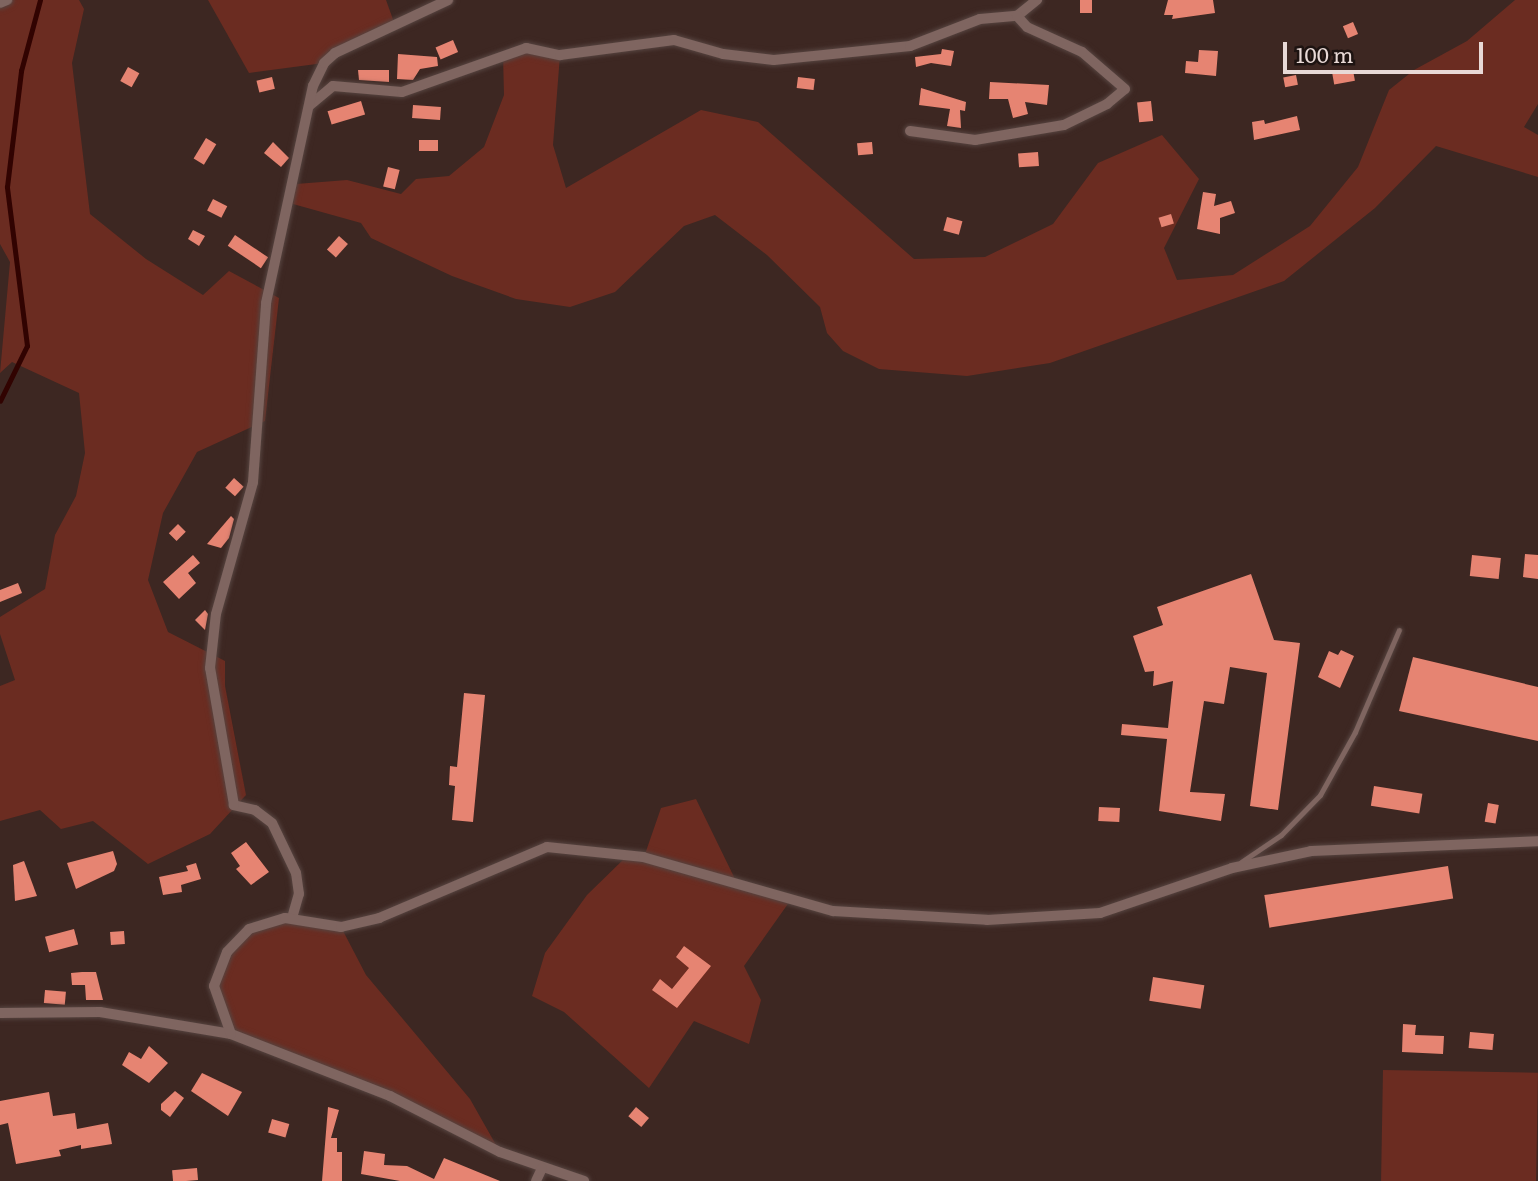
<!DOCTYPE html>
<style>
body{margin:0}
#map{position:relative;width:1538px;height:1181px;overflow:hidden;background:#3d2722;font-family:Literata,serif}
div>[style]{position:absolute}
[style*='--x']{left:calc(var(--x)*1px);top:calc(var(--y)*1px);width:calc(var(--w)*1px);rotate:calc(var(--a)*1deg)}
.green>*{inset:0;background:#6b2c21;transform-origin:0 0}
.stream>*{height:4.5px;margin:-2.25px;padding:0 2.25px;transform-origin:2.25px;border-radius:2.25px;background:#310301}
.building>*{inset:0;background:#e68472;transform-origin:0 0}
.roads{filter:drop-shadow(0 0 2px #564440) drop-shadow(0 0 2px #564440)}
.service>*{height:5px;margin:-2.5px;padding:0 2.5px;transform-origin:2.5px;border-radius:2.5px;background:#7f6560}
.minor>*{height:10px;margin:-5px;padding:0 5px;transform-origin:5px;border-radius:5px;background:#7f6560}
span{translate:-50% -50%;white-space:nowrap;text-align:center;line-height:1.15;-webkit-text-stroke:7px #1d1311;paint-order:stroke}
.scale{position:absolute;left:1283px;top:42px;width:200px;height:32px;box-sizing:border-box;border:4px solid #e8d9d6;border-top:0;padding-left:9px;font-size:21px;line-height:24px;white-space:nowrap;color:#e8d9d6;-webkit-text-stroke:5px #1d1311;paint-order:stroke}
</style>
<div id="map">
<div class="green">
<div style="clip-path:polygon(0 0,79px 0,84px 9px,72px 63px,90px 214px,146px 259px,203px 295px,229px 271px,279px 298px,265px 421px,197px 452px,163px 513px,148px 580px,168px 632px,225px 661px,225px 686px,246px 795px,210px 834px,148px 864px,93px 821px,61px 829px,40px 810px,0 821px,0 686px,15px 680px,0 634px,0 617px,45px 589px,55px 535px,76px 496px,85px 453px,79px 393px,12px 362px,0 373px,10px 262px,0 244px)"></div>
<div style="clip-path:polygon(208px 0,386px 0,395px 25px,324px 63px,249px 73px)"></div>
<div style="clip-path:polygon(1515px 0,1538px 0,1538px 104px,1524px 127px,1538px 135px,1538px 177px,1436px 146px,1375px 208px,1284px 281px,1050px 363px,967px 376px,879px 369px,843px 351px,827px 333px,820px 307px,767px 255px,715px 215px,684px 226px,615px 292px,570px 307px,516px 299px,452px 276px,371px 238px,361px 223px,293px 204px,296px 184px,347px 180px,401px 194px,416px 179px,449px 176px,484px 147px,504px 95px,503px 55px,526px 48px,560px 55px,553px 145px,566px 188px,701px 110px,758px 122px,914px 259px,985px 257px,1053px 224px,1098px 163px,1162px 135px,1199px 179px,1164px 248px,1177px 280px,1233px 275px,1310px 226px,1358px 167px,1389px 90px,1414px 70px,1467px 41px)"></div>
<div style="clip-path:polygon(696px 799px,736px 881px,790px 901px,744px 966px,761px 1000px,749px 1044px,694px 1021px,649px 1088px,564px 1012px,532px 996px,545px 953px,587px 895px,628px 855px,644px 857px,661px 808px)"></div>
<div style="clip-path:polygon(285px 918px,341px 927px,366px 975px,470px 1099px,500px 1152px,438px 1119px,231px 1034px,218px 1004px,218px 970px,238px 937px)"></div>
<div style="left:1383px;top:1070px;width:155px;height:112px;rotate:1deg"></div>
</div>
<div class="stream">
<div style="--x:0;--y:401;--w:61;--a:-63.9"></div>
<div style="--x:27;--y:346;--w:160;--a:-97.2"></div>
<div style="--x:7;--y:187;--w:117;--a:-83.1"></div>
<div style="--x:21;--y:71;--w:73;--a:-75"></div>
</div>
<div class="building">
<div style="left:1080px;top:0;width:12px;height:13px"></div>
<div style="clip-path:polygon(1168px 0,1213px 0,1215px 13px,1172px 19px,1173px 15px,1164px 15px)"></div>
<div style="left:1353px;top:22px;width:13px;height:11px;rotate:67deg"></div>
<div style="left:453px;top:40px;width:13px;height:19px;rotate:67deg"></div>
<div style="clip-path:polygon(942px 49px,954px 51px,951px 66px,931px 63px,916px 67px,915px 57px,941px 54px)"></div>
<div style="clip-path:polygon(1199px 50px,1218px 51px,1216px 76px,1185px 73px,1186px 61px,1198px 62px)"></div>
<div style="clip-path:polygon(398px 54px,437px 57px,438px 66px,420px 69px,413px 80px,397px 79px)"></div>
<div style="left:128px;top:67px;width:13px;height:16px;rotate:29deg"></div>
<div style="clip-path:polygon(358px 70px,389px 70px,389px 82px,359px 80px)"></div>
<div style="left:1353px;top:70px;width:11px;height:21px;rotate:80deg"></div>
<div style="left:1296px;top:75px;width:10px;height:13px;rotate:79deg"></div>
<div style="left:272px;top:77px;width:12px;height:16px;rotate:76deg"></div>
<div style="left:798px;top:77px;width:17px;height:11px;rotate:7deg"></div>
<div style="clip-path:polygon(990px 82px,1049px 85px,1047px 105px,1025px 102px,1028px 114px,1013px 118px,1008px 99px,989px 99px)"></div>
<div style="clip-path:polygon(921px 88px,966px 102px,965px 111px,960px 110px,961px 128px,947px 126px,950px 109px,919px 105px)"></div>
<div style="left:361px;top:101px;width:14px;height:35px;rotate:73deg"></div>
<div style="left:1151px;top:101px;width:20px;height:14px;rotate:84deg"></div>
<div style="left:413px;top:105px;width:28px;height:13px;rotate:4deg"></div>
<div style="clip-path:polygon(1297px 116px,1300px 130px,1254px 140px,1252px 122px,1264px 120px,1265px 124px)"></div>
<div style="left:206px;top:138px;width:12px;height:24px;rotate:31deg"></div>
<div style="left:419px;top:140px;width:19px;height:11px"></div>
<div style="clip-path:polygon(273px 142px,289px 158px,281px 167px,264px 153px)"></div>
<div style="left:872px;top:142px;width:12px;height:15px;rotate:85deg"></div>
<div style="left:1038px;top:152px;width:14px;height:20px;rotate:86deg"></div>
<div style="left:388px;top:167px;width:12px;height:20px;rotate:14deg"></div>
<div style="clip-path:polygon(1203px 192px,1216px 194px,1214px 206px,1231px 201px,1235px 213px,1220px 218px,1220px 234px,1197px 229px)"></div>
<div style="left:213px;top:199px;width:16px;height:13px;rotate:27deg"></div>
<div style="left:1171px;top:214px;width:10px;height:13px;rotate:73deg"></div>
<div style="left:947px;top:217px;width:16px;height:14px;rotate:15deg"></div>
<div style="clip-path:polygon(193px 230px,205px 236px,199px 246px,188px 239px)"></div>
<div style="left:235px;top:235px;width:40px;height:13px;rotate:34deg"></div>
<div style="left:339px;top:236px;width:12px;height:18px;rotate:42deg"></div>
<div style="left:234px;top:478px;width:13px;height:13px;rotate:42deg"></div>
<div style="clip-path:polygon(231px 516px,234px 519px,229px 538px,221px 548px,207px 544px)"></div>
<div style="left:178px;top:524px;width:11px;height:13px;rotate:45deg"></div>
<div style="clip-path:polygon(1525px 554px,1538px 555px,1538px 579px,1523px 577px)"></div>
<div style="clip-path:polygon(193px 555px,200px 563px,188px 573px,196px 583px,179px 599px,163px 582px)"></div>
<div style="left:1472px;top:555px;width:29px;height:21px;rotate:6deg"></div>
<div style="clip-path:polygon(1251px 574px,1274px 640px,1300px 643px,1278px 810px,1250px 806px,1267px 673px,1230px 667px,1224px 704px,1204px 701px,1190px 792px,1225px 794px,1221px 821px,1159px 811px,1167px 739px,1121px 735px,1122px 724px,1168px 728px,1173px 681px,1153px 686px,1154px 671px,1145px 672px,1133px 636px,1163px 625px,1157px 607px)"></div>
<div style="clip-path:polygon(18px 583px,22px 593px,0 602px,0 590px)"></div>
<div style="clip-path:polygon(205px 610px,208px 614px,205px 630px,195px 620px)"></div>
<div style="clip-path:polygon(1341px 650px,1354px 656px,1340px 688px,1318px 677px,1329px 651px,1338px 655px)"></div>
<div style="clip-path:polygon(1413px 657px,1538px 687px,1538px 741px,1399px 711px)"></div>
<div style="clip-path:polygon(464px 693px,485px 695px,473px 822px,452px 820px,455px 786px,449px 785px,450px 766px,457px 767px)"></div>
<div style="left:1374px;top:786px;width:49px;height:20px;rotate:9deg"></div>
<div style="left:1488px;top:803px;width:11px;height:19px;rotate:10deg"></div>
<div style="left:1099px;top:807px;width:21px;height:14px;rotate:3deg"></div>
<div style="clip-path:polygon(246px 842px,269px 872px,251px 885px,236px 869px,240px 866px,231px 853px)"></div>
<div style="clip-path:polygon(113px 851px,117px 864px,114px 871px,76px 889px,67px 863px)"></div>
<div style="clip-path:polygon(24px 861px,37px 896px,15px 901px,13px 865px)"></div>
<div style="clip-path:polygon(196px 863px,201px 879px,181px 885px,182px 892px,163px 895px,159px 877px,188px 871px,186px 866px)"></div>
<div style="left:1448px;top:866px;width:33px;height:186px;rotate:81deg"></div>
<div style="left:74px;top:929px;width:16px;height:30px;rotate:75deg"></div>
<div style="left:124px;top:931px;width:13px;height:14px;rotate:86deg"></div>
<div style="clip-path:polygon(684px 946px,711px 966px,677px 1008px,652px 990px,660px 979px,672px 989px,689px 968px,676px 957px)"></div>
<div style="clip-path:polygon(82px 972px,96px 972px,103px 1000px,86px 1000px,85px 985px,72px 985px,71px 973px)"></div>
<div style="left:1153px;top:977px;width:52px;height:24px;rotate:9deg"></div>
<div style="left:45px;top:990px;width:21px;height:13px;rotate:5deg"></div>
<div style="clip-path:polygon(1403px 1024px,1416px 1025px,1415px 1035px,1444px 1036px,1443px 1054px,1402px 1052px)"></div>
<div style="left:1470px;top:1032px;width:24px;height:16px;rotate:5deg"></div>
<div style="clip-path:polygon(149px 1046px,168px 1063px,149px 1083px,122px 1065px,129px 1052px,141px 1059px)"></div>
<div style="clip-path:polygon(202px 1073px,242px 1092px,228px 1116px,191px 1091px)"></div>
<div style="clip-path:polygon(175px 1091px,184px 1098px,170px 1117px,161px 1110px,161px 1104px)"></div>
<div style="clip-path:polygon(49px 1092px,53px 1116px,75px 1113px,77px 1129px,108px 1123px,112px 1144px,81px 1149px,81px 1145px,59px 1150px,61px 1156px,16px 1164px,8px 1123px,0 1125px,0 1101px)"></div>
<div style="clip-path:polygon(328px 1107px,339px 1110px,331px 1138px,337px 1138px,337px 1152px,342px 1152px,342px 1181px,322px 1181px)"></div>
<div style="left:636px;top:1107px;width:17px;height:12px;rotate:40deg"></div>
<div style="left:272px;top:1119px;width:18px;height:14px;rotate:16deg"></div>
<div style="clip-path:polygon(364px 1151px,385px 1154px,384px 1165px,407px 1166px,434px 1179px,444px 1158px,500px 1181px,400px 1181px,361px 1174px)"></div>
<div style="left:197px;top:1168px;width:12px;height:25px;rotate:85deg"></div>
</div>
<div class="roads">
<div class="service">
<div style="--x:1241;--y:862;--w:48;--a:-34"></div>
<div style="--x:1281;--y:835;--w:56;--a:-45.7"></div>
<div style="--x:1320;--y:795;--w:72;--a:-60.9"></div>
<div style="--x:1355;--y:732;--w:111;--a:-66.7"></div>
</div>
<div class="minor">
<div style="--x:0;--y:3;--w:8;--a:-23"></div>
<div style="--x:309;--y:106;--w:31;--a:-40"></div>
<div style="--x:333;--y:86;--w:69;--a:5"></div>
<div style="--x:402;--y:92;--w:132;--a:-19.5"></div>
<div style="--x:526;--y:48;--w:35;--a:12"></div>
<div style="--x:560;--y:55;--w:115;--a:-7.5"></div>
<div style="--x:674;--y:40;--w:51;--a:15.9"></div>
<div style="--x:723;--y:54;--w:51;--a:6.7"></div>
<div style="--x:774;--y:60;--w:137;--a:-5.9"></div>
<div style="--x:910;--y:46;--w:75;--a:-21.1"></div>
<div style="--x:980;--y:19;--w:37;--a:-5"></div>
<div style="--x:1017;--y:16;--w:26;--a:-39"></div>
<div style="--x:910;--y:131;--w:66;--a:7.9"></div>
<div style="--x:975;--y:140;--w:90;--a:-9.6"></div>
<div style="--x:1064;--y:125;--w:48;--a:-26"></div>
<div style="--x:1107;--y:104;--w:23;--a:-40"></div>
<div style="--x:1125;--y:89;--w:57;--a:-139.3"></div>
<div style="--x:1082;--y:52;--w:60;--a:-155.6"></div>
<div style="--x:1027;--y:27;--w:15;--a:-132"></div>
<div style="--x:292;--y:918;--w:25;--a:-74"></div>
<div style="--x:299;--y:894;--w:21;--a:-98"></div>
<div style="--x:296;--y:873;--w:55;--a:-115.6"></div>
<div style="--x:272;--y:823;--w:21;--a:-143"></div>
<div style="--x:255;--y:810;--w:22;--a:-167"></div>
<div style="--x:234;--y:805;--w:139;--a:-99.9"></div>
<div style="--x:210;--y:668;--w:54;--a:-83.7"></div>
<div style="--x:216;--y:614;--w:137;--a:-74.3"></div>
<div style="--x:253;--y:482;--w:179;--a:-85.8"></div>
<div style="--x:266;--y:303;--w:222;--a:-77.8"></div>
<div style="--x:313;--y:86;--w:25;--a:-64"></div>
<div style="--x:324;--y:63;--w:15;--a:-42"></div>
<div style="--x:335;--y:53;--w:125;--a:-25.1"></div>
<div style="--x:0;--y:1013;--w:100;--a:-0.6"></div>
<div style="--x:100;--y:1012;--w:133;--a:9.5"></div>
<div style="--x:231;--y:1034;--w:171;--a:21.3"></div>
<div style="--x:390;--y:1096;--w:123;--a:27"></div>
<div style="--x:500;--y:1152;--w:89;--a:19"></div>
<div style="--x:231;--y:1034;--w:51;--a:-109.5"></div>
<div style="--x:214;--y:986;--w:36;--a:-69"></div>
<div style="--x:227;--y:952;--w:32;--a:-46"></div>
<div style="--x:249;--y:929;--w:38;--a:-17"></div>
<div style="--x:285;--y:918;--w:57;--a:9.1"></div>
<div style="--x:341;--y:927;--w:39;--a:-13"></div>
<div style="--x:379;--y:918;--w:182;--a:-22.9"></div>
<div style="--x:547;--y:847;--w:97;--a:5.9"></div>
<div style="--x:643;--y:857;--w:198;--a:15.9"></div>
<div style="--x:833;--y:911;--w:154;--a:3.3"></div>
<div style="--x:987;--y:920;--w:113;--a:-3.5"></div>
<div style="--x:1100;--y:913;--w:139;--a:-18.8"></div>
<div style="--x:1232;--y:868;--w:81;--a:-12.1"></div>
<div style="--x:1311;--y:851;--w:227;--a:-2.5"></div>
<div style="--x:536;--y:1181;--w:14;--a:-65"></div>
</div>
</div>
<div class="scale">100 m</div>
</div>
